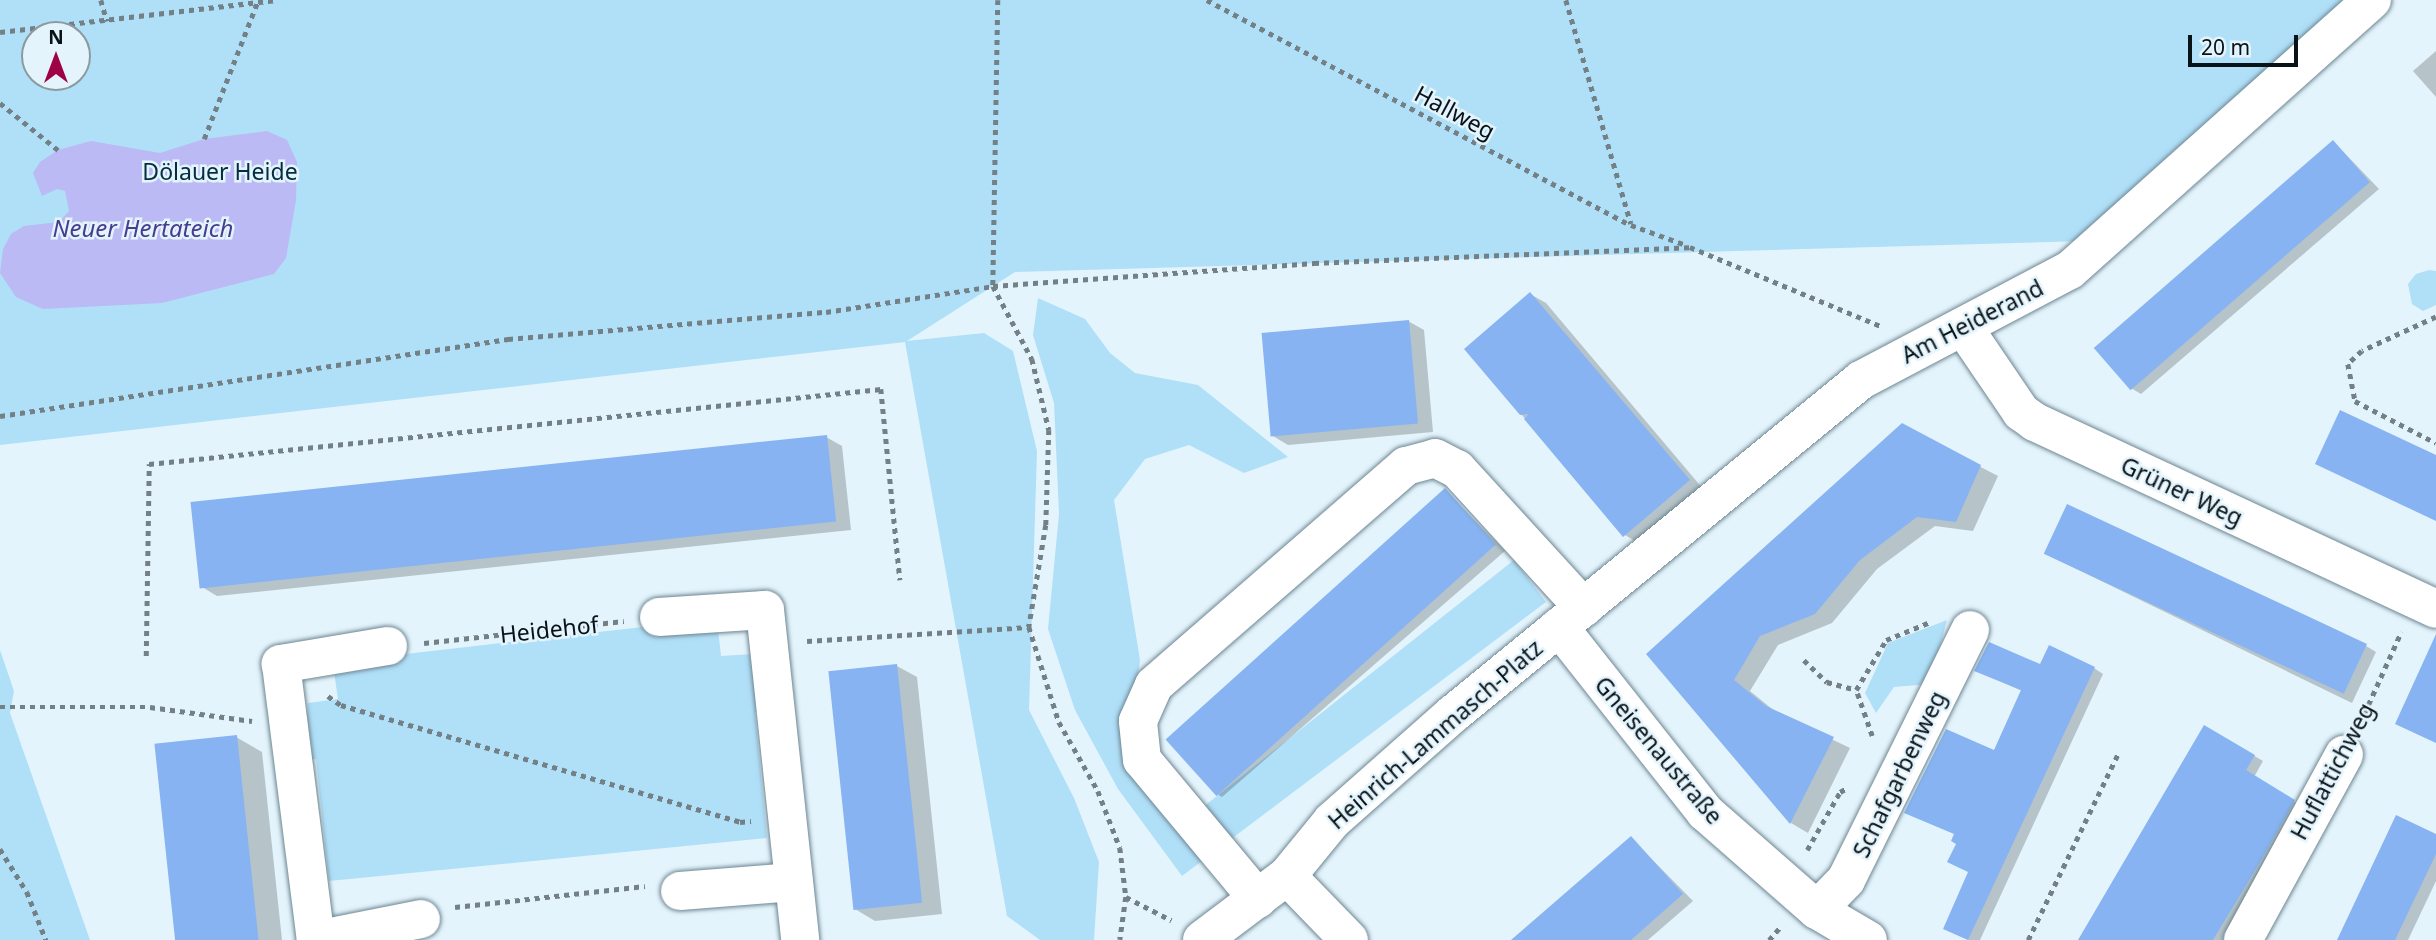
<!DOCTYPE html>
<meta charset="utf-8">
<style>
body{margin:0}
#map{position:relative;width:2436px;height:940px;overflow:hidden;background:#e4f4fc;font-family:"Noto Sans",sans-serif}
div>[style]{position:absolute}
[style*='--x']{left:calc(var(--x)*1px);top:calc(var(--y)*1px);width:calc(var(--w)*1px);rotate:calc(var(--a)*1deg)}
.green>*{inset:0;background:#b0dff8}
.water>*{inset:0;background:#bbbaf5}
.shadow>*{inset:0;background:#0003}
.building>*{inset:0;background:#87b3f2;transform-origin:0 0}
.path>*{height:4.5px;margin-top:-2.25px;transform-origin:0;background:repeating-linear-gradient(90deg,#738086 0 5px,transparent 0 10px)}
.roads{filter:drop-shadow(0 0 2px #6d8692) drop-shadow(0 0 2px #6d8692)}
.minor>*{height:38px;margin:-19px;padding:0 19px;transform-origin:19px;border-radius:19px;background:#fff}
span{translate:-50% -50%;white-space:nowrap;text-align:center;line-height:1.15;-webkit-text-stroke:5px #e4f4fc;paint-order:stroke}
.street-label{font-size:23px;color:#091217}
.park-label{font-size:23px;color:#042e3f}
.water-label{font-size:24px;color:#473c90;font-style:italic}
.north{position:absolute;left:21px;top:21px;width:70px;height:70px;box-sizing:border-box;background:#e4f4fc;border:2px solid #8c9aa0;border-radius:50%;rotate:0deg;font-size:19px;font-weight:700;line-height:28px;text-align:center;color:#091217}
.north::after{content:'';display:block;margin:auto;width:24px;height:32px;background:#9f0245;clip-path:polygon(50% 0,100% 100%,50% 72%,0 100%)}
.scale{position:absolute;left:2188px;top:35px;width:110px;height:32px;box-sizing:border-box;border:4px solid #091217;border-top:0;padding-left:9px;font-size:21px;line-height:24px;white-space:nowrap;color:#091217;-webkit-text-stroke:5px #e4f4fc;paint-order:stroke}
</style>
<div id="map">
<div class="green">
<div style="clip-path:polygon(evenodd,0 0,2359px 0,2083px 241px,1015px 272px,907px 341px,984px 333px,1013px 351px,1037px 451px,1029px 710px,1074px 798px,1099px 862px,1094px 940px,1040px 940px,1007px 916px,905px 342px,0 445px,0 0,35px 35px,77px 35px,77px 77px,35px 77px,35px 35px)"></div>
<div style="clip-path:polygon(2429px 270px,2436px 271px,2436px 305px,2423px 311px,2412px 304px,2408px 284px,2416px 274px)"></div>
<div style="clip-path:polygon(1038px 298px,1085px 319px,1110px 353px,1135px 373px,1198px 385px,1288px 457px,1244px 473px,1189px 445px,1145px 459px,1114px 500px,1140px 660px,1135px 703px,1154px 753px,1198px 811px,1514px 560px,1546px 602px,1182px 876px,1118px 789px,1075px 710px,1048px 629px,1059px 514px,1054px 403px,1033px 335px)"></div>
<div style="clip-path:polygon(1947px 620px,1930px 684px,1894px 687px,1876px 713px,1865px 693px,1888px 643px)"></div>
<div style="clip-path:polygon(669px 624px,718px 629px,721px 656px,753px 654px,768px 711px,755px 712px,767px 838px,329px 881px,316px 759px,305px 760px,308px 703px,338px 699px,334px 672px,388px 656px)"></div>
<div style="clip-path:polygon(0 650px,14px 691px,10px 713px,90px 940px,0 940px)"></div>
</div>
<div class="water">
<div style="clip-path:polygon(267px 131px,287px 140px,297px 162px,296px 200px,286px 258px,274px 274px,162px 303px,43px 309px,16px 297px,0 273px,3px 249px,11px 234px,24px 226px,59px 222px,69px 211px,65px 191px,57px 189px,42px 196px,33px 173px,40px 162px,58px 150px,91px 141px,160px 153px,204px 139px)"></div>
</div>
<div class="shadow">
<div style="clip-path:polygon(2436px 51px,2436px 97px,2413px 71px)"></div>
<div style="clip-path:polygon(2334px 142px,2379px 189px,2141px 394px,2131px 388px)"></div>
<div style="clip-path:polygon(1530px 294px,1546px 303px,1704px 490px,1640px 544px,1625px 535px,1521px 414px)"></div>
<div style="clip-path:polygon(1408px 321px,1424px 330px,1433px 432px,1288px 445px,1273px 436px)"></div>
<div style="clip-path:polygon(1902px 426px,1998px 476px,1973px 531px,1935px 526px,1877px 569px,1832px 623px,1778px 645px,1750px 691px,1777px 713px,1850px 748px,1808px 833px,1791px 823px,1648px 654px)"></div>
<div style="clip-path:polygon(826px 437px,842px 446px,851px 530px,217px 596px,202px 587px)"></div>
<div style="clip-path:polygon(1445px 490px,1505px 551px,1222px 797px,1212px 791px)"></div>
<div style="clip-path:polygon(2056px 559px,2366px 646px,2376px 652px,2352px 703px)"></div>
<div style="clip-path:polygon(897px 666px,917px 677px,942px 914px,875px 921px,855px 909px)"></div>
<div style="clip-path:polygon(2041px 667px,2094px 668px,2103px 674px,1980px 940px,1969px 940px,1955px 934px,1995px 753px,2022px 691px,1986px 675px)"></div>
<div style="clip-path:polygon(2205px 727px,2263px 761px,2254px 777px,2303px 807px,2224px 940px,2080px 940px)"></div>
<div style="clip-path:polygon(236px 737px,262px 752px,282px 940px,176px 940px)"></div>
<div style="clip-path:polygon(2436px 836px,2436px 881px,2408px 940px,2338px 940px)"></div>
<div style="clip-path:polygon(1631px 838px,1693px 901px,1648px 940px,1514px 940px)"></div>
</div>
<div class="building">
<div style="left:2333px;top:140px;width:56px;height:317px;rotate:49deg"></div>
<div style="clip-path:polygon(1530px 292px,1690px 480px,1623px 537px,1524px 419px,1529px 414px,1520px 415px,1464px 349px)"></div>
<div style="left:1409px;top:320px;width:104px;height:148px;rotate:85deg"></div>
<div style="clip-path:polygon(2340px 410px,2436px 455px,2436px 521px,2315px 464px)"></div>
<div style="clip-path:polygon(1902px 423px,1981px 465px,1956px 522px,1917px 517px,1860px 560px,1815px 614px,1760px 636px,1734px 680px,1766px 706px,1834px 737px,1790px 824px,1646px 654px)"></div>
<div style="left:827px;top:435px;width:87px;height:640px;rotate:84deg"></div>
<div style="left:1445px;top:488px;width:76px;height:376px;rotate:48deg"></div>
<div style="left:2067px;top:504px;width:331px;height:55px;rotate:25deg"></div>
<div style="clip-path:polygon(2436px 634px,2436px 743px,2395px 724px)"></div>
<div style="clip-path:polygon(1989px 642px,2040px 664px,2049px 645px,2095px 667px,1968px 940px,1943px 929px,1968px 872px,1947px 862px,1956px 844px,1951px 841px,1954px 834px,1904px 813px,1946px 729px,1994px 750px,2021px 690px,1974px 671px)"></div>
<div style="left:897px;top:664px;width:240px;height:69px;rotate:84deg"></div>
<div style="clip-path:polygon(2204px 725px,2255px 755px,2246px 770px,2295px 800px,2260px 862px,2213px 940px,2078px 940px)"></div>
<div style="left:237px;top:735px;width:206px;height:83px;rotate:84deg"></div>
<div style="clip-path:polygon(2396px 815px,2436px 834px,2436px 854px,2395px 940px,2337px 940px)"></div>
<div style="clip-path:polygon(1631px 836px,1683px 894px,1631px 940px,1511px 940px)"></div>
</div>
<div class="path">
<div style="--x:101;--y:0;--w:22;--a:74"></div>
<div style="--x:998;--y:0;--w:286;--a:91"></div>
<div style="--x:993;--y:286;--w:83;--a:61.9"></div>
<div style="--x:1032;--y:359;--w:73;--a:76.5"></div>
<div style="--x:1049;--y:430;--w:95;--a:91.8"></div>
<div style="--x:1046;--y:525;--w:103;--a:99.5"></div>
<div style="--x:1029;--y:627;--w:100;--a:72.5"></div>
<div style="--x:1059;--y:722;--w:79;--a:60.5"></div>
<div style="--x:1098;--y:791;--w:61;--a:68.9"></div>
<div style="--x:1120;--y:848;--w:49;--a:83"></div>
<div style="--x:1126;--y:897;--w:43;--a:97.9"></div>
<div style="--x:1207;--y:0;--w:480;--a:28"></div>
<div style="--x:1631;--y:225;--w:59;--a:20"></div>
<div style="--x:1566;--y:0;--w:233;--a:73.8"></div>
<div style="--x:0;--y:32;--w:278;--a:-6.6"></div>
<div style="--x:0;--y:103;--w:75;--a:39"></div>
<div style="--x:204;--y:139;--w:146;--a:-68.7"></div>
<div style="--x:2436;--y:317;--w:81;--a:155.3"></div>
<div style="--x:2362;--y:351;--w:19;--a:137"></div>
<div style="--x:2348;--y:364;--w:38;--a:79"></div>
<div style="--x:2355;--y:401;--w:91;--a:27.4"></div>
<div style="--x:0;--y:416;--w:514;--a:-8.62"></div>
<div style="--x:508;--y:339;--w:319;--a:-4.9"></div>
<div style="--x:826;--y:312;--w:169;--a:-8.8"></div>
<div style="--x:993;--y:286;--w:322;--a:-4.1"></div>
<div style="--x:1314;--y:263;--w:376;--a:-2.4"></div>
<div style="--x:1690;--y:247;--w:207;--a:22.5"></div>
<div style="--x:807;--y:641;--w:222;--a:-3.6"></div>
<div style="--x:424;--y:643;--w:201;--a:-6.3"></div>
<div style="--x:146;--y:656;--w:192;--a:-89.1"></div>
<div style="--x:149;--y:464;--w:736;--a:-5.85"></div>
<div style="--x:881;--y:389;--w:192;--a:84.3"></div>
<div style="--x:1804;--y:660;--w:32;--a:44"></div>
<div style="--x:1827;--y:682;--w:30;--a:15"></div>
<div style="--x:328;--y:696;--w:16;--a:35"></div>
<div style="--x:341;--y:705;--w:416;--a:16.3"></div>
<div style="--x:740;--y:822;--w:11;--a:-5"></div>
<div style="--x:0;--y:707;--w:150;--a:0"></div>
<div style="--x:150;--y:707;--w:103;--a:7.8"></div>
<div style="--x:2360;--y:723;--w:100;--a:-65.7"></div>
<div style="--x:1872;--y:736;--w:49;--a:-109.2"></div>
<div style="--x:1856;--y:690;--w:58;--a:-59"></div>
<div style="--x:1886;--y:640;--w:48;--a:-22.2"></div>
<div style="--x:0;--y:849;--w:51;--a:57.9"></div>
<div style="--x:27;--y:892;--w:52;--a:68.4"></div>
<div style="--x:1807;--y:850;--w:67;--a:-60.4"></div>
<div style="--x:1840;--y:792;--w:8;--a:-30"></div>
<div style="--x:1126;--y:897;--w:51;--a:27.1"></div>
<div style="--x:455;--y:907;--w:191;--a:-6.3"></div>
<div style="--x:1769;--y:940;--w:18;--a:-49"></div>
<div style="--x:2028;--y:940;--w:209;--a:-64.2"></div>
</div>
<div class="roads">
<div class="minor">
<div style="--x:1964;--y:328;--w:102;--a:55.8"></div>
<div style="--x:2021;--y:412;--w:17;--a:36"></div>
<div style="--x:2035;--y:422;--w:442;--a:25"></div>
<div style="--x:659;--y:617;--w:106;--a:-3.8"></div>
<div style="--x:765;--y:610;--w:332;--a:83.9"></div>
<div style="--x:1559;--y:627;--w:236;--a:51.7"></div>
<div style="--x:1705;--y:812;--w:149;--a:41.2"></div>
<div style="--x:1817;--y:910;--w:59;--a:30.5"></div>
<div style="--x:388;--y:646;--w:109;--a:170.5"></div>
<div style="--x:281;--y:664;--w:278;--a:82.8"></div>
<div style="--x:316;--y:940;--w:107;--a:-11.3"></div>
<div style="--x:1287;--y:876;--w:89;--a:45.9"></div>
<div style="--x:680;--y:891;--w:114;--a:-4.5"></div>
<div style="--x:1258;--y:899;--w:181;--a:-129.8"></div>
<div style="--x:1142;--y:760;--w:39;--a:-96"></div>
<div style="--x:1138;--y:721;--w:39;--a:-66"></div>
<div style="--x:1154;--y:685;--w:334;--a:-41"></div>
<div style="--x:1406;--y:466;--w:30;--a:-15"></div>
<div style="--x:1435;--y:458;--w:25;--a:27"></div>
<div style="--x:1457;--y:469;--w:188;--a:47.6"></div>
<div style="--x:1817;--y:910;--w:42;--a:-46"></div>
<div style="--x:1846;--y:880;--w:279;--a:-63.6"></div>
<div style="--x:1202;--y:940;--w:106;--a:-37"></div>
<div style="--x:1287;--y:876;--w:71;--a:-50.7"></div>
<div style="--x:1332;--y:821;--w:162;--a:-41.5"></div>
<div style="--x:1453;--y:714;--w:527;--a:-39.3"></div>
<div style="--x:1861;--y:380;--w:236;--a:-27.8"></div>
<div style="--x:2070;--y:270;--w:405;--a:-41.8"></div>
<div style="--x:2243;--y:940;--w:211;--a:-61.4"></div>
</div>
</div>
<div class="street-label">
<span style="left:1455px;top:112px;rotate:28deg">Hallweg</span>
<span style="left:1972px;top:321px;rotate:-27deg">Am Heiderand</span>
<span style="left:2182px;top:491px;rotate:25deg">Grüner Weg</span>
<span style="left:549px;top:629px;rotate:-6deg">Heidehof</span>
<span style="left:1435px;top:734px;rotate:-41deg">Heinrich-Lammasch-Platz</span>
<span style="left:1659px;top:750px;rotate:50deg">Gneisenaustraße</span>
<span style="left:2332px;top:771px;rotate:-62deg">Huflattichweg</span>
<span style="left:1899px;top:774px;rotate:-64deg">Schafgarbenweg</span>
</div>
<div class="park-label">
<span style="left:220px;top:171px">Dölauer Heide</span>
</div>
<div class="water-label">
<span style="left:143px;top:228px">Neuer Hertateich</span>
</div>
<div class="north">N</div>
<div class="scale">20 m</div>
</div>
